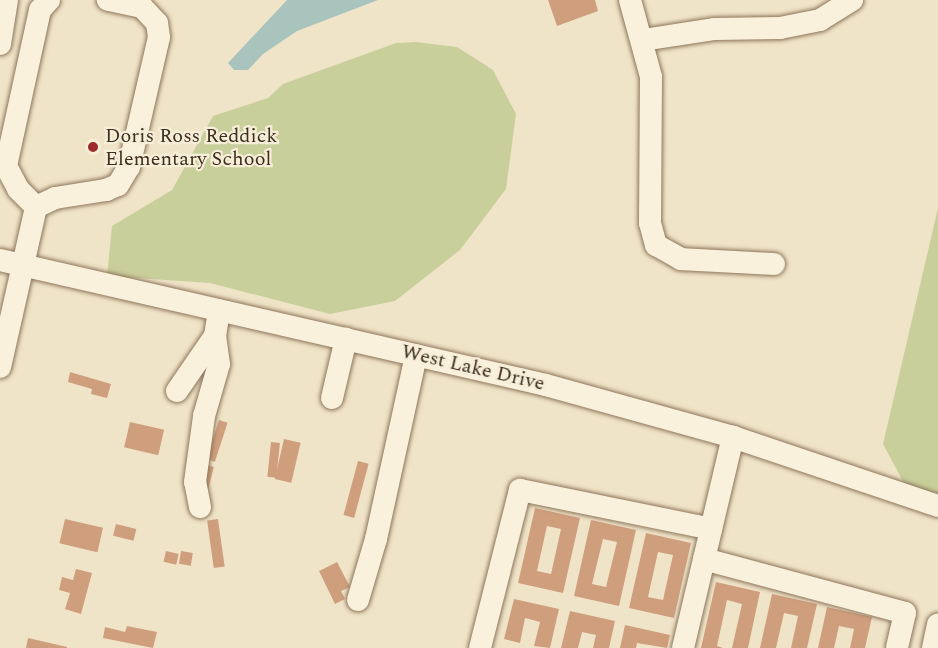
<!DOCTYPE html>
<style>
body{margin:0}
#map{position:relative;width:938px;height:648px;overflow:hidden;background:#f0e4c8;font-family:Spectral,serif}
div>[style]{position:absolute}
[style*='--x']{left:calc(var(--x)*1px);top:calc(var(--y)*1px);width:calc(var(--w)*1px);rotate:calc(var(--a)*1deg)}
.green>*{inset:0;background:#c9cf9b}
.water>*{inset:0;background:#a9c4bc}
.building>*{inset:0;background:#cf9f7d;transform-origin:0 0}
.roads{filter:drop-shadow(0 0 2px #8d765c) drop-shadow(0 0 2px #8d765c)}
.minor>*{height:22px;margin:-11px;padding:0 11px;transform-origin:11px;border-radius:11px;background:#faf1dc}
.dots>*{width:16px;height:16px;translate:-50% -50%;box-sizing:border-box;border:3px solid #f7eed8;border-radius:50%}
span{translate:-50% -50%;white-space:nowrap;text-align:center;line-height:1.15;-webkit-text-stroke:4.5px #f7eed8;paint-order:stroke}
.poi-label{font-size:20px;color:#3d2e20}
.left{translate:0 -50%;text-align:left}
.street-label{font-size:20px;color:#3d2e20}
</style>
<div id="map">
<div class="green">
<div style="clip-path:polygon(416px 42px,457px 47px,493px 70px,516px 114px,506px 189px,460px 250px,395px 301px,330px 314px,210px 283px,107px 276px,112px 226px,172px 190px,213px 116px,268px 98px,283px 84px,396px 43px)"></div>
<div style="clip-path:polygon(938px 208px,938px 498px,906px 487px,883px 444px)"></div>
</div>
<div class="water">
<div style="clip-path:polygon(287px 0,378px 0,297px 31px,263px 54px,248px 70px,234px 70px,228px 63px)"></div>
</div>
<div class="building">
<div style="clip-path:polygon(548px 0,595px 0,598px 11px,557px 26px)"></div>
<div style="clip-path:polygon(70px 372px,111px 384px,107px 398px,91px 394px,92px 389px,68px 382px)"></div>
<div style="left:219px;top:420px;width:9px;height:41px;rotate:18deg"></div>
<div style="left:130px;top:422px;width:35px;height:26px;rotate:13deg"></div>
<div style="left:284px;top:439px;width:17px;height:41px;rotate:13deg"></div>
<div style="left:271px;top:442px;width:9px;height:35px;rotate:6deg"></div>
<div style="left:358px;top:461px;width:11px;height:56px;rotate:15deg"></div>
<div style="left:206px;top:465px;width:8px;height:23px;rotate:14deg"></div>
<div style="clip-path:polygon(evenodd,535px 508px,580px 518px,563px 593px,518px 583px,535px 508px,547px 526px,561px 529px,551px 574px,537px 571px,547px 526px)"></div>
<div style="left:65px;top:519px;width:39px;height:25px;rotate:13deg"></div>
<div style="left:218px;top:519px;width:48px;height:11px;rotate:82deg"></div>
<div style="clip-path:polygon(evenodd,591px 520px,636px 530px,619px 606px,574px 596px,591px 520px,603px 539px,617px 542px,606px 587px,592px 584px,603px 539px)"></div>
<div style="left:116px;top:524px;width:21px;height:12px;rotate:14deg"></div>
<div style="clip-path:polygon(evenodd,646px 533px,691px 543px,674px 618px,629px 608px,646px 533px,658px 552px,673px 555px,663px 600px,648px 597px,658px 552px)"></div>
<div style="left:166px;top:551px;width:13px;height:11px;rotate:13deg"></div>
<div style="left:181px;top:551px;width:12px;height:13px;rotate:9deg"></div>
<div style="clip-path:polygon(337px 562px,350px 587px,341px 591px,345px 599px,335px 604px,319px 571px)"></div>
<div style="clip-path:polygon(76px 569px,92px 573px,81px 614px,65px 609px,70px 593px,59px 590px,62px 577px,73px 580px)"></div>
<div style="clip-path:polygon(716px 582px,760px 592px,748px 648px,732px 648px,742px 604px,727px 600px,717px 646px,723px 648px,701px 648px)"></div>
<div style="clip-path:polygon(772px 594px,817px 604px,807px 648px,791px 648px,798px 616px,784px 613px,776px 648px,760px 648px)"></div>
<div style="clip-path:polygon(514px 599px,559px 609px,550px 648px,534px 646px,540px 622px,525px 618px,520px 643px,504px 639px)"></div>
<div style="clip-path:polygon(827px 607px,872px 617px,865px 648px,850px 648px,854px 629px,839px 626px,834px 648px,818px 648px)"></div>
<div style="clip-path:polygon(570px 611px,615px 621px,609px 648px,593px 648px,596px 635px,582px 632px,578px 648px,561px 648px)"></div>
<div style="clip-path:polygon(625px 625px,670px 635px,667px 648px,637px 643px,636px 648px,620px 648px)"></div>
<div style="clip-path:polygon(127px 626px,157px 632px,153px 648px,103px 638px,105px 627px,125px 632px)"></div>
<div style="clip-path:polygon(28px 638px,67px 647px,67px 648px,26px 648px)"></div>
</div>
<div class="roads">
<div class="minor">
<div style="--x:49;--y:0;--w:13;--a:132"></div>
<div style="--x:40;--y:10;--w:160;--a:102.3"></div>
<div style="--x:6;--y:166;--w:26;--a:62"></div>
<div style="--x:18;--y:189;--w:25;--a:45"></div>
<div style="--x:36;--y:207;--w:21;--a:-25"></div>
<div style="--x:55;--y:198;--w:52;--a:-8.9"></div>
<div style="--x:106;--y:190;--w:13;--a:-23"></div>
<div style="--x:118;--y:185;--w:21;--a:-59"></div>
<div style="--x:129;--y:167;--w:133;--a:-77"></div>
<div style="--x:159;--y:37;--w:14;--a:-98"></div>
<div style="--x:157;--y:23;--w:22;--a:-133"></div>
<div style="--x:142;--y:7;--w:35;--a:-168"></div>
<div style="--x:630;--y:0;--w:80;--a:74.7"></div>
<div style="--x:651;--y:77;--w:146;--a:90.4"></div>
<div style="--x:650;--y:223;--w:23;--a:75"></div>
<div style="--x:656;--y:245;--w:29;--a:29"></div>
<div style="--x:681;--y:259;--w:93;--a:3.1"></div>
<div style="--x:643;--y:40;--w:73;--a:-8.7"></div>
<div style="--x:715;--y:29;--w:65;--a:-0.9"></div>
<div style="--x:780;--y:28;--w:41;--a:-11.3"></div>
<div style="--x:820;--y:20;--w:38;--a:-32"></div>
<div style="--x:0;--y:44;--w:45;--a:-81"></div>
<div style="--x:0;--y:260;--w:560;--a:12.89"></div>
<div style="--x:546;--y:385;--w:194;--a:15.5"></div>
<div style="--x:733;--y:437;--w:216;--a:18.6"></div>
<div style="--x:0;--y:367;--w:164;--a:-77.3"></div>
<div style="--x:177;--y:391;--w:67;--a:-55.4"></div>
<div style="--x:332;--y:398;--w:61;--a:-76.7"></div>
<div style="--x:200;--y:507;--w:25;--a:-101"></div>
<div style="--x:195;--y:482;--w:67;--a:-82.2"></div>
<div style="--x:204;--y:416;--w:54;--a:-73.9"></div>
<div style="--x:219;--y:364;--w:28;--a:-98"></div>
<div style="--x:215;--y:336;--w:26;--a:-81"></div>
<div style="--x:704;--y:559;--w:208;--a:15"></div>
<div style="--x:905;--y:613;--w:36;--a:103"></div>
<div style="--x:358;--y:600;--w:64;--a:-73.6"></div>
<div style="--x:376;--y:539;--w:188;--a:-77.7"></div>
<div style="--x:480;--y:648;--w:163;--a:-75.8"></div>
<div style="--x:520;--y:490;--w:195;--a:11.5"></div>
<div style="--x:683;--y:648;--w:217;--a:-76.7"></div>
<div style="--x:933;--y:648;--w:24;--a:-78"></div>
</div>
</div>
<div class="dots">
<div style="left:93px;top:147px;background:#9e2a2b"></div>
</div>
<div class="poi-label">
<span class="left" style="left:105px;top:148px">Doris Ross Reddick<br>Elementary School</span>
</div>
<div class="street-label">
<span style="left:473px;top:368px;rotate:13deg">West Lake Drive</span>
</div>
</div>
